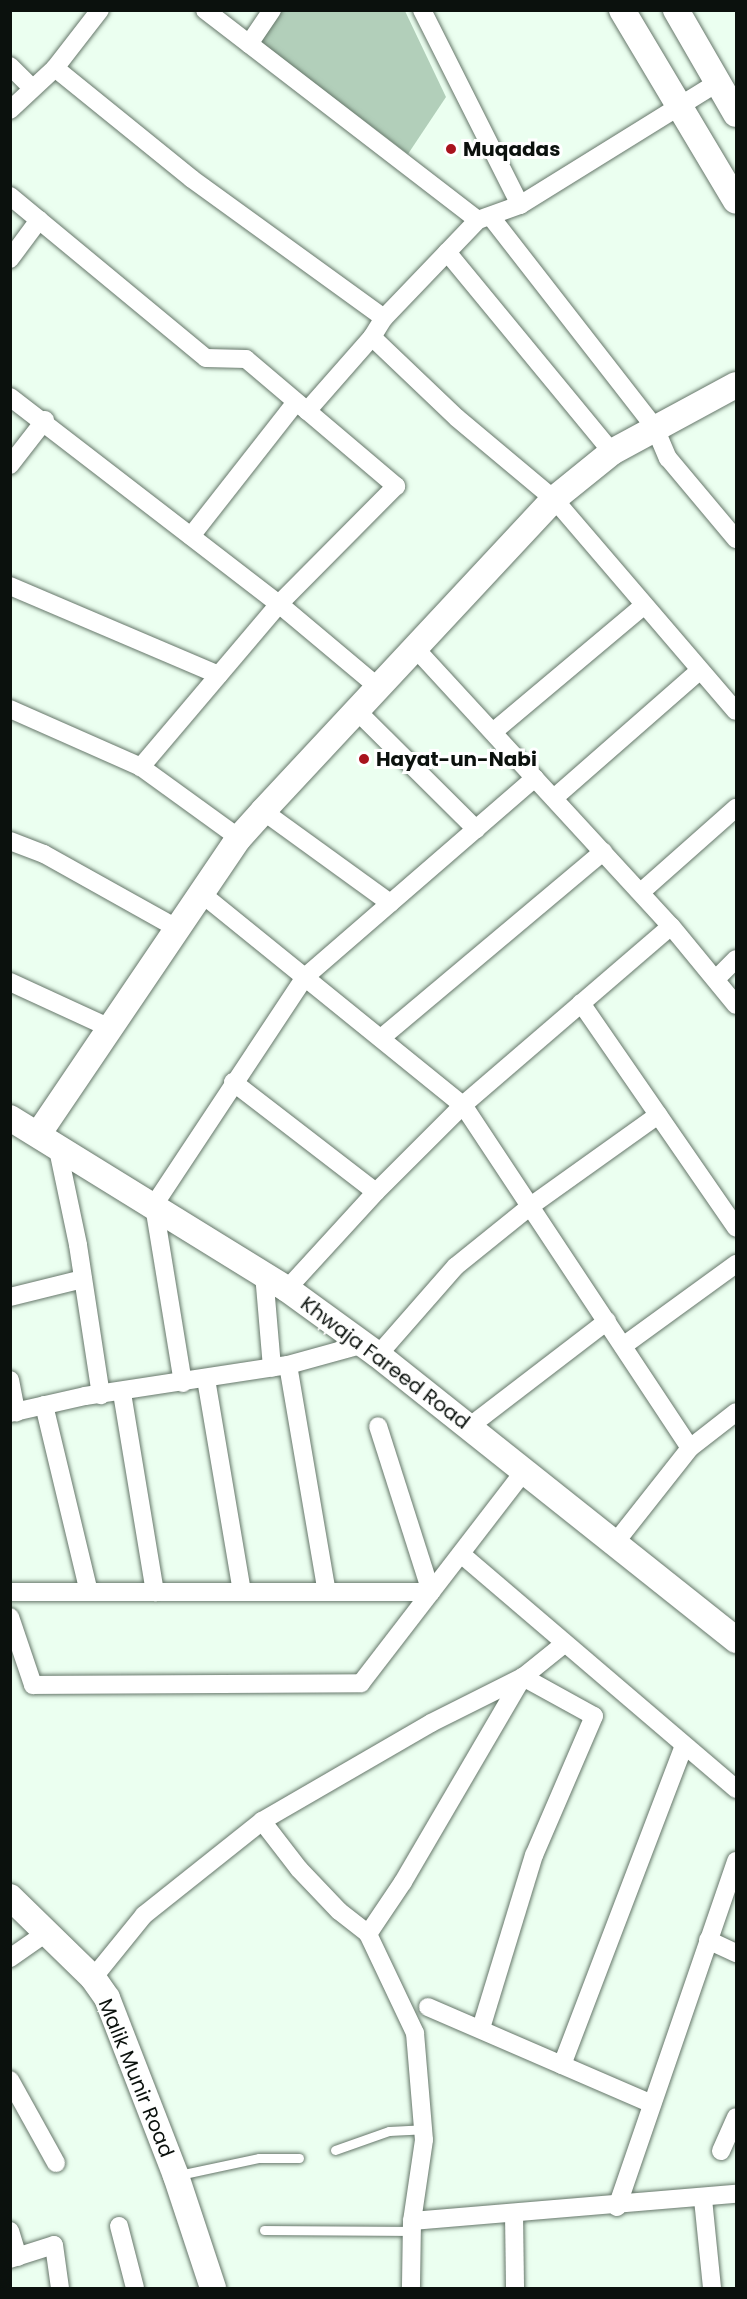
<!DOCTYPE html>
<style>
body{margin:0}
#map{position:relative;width:747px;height:2299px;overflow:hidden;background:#ebfff0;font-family:Poppins,sans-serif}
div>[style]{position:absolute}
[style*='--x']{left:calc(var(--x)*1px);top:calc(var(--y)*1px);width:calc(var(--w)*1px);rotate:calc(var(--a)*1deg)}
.green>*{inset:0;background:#b2cfba}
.roads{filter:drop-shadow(0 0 2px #66776a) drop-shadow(0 0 2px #66776a)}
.lane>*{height:9px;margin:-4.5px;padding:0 4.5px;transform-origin:4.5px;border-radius:4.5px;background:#fff}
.street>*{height:18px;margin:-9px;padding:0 9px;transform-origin:9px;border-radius:9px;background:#fff}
.secondary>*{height:26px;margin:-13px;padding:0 13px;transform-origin:13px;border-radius:13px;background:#fff}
.dots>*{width:16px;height:16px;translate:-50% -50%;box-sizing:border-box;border:3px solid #fff;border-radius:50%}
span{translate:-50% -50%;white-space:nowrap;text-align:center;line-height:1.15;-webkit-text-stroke:6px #fff;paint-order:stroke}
.poi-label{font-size:20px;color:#0b110d;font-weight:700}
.left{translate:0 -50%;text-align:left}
.street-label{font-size:20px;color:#0b110d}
.frame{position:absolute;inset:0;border:12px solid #0b110d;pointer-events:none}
</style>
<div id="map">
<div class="green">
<div style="clip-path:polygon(282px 11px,405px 11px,446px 97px,408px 154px,260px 42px)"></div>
</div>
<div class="roads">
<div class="lane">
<div style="--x:335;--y:2150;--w:57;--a:-19.4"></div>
<div style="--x:389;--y:2131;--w:34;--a:-3"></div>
<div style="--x:179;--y:2175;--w:82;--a:-12"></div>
<div style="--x:259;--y:2158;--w:40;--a:0"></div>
<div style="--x:264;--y:2230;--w:148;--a:0.4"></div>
</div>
<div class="street">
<div style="--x:205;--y:10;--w:344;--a:37.6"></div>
<div style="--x:422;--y:10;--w:218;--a:63.3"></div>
<div style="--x:249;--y:44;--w:41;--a:-55.9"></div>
<div style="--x:10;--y:66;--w:30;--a:45"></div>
<div style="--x:55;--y:68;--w:176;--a:39"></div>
<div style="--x:192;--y:179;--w:237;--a:35.9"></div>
<div style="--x:10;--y:110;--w:62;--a:-43"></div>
<div style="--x:55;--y:68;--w:73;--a:-52.2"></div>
<div style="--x:10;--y:196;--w:254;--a:39.6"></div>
<div style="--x:206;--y:358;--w:40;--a:1.4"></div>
<div style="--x:246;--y:359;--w:197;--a:40.3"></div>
<div style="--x:396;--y:486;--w:166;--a:134.8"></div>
<div style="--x:279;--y:604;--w:214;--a:130.3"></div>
<div style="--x:491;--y:217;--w:267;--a:52.1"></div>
<div style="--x:655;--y:428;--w:33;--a:67"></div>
<div style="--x:668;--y:458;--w:106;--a:50"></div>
<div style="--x:447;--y:252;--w:259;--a:50.5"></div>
<div style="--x:10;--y:259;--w:49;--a:-53.4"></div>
<div style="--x:372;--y:337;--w:117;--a:43.6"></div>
<div style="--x:457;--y:418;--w:126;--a:39.9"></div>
<div style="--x:554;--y:499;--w:279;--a:49.4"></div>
<div style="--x:10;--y:397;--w:339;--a:37.6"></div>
<div style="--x:279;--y:604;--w:131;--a:40"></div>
<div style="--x:307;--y:411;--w:98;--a:-48.7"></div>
<div style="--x:372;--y:337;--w:22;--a:-58"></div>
<div style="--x:384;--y:318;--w:136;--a:-46.2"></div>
<div style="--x:478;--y:220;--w:45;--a:-19.7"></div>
<div style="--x:520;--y:205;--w:232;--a:-31.8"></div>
<div style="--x:10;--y:465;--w:57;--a:-52.1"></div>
<div style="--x:191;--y:536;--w:170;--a:-51.9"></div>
<div style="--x:10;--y:586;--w:227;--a:23.1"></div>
<div style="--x:416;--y:649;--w:377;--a:47.4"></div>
<div style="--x:671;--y:926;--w:102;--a:50.6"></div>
<div style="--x:10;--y:709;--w:143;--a:23.9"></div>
<div style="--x:141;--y:767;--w:121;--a:35.9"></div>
<div style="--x:357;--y:711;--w:168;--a:44.8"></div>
<div style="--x:493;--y:732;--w:196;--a:-40"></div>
<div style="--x:554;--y:798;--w:193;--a:-41.2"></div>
<div style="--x:263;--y:811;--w:157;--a:35.9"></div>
<div style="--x:10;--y:841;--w:36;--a:21"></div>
<div style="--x:44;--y:854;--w:154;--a:29.2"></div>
<div style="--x:641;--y:892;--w:127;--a:-41.5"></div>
<div style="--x:202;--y:894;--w:336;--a:39"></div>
<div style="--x:463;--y:1105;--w:411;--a:56.5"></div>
<div style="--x:717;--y:978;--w:27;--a:-45"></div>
<div style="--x:10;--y:982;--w:110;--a:24.7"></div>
<div style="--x:581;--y:1003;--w:273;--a:55.4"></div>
<div style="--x:381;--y:1038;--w:290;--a:-40"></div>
<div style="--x:233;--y:1082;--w:180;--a:37.6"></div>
<div style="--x:57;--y:1145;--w:102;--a:78.1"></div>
<div style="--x:78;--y:1245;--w:152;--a:81.3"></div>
<div style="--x:264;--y:1274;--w:94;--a:85.1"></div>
<div style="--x:287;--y:1289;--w:132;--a:-47.5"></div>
<div style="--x:376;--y:1192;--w:123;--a:-45"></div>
<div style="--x:463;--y:1105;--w:274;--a:-40.7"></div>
<div style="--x:10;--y:1297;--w:75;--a:-13.9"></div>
<div style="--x:623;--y:1346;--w:140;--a:-36"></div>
<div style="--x:378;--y:1355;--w:118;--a:-48.8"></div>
<div style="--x:456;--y:1266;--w:97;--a:-38.8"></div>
<div style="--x:532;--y:1205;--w:155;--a:-35.5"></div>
<div style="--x:288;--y:1365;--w:230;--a:80.3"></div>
<div style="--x:206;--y:1379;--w:216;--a:80.4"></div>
<div style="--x:10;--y:1380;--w:33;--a:79"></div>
<div style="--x:183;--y:1383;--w:180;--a:-99.3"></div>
<div style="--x:154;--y:1205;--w:273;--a:-56.5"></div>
<div style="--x:305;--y:977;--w:304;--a:-40.9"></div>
<div style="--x:122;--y:1393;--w:202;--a:80.6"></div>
<div style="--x:44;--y:1405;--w:192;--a:76.5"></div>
<div style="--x:10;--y:1413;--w:77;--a:-12.8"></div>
<div style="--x:85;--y:1396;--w:205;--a:-8.7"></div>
<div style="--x:288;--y:1365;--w:79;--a:-15.4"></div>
<div style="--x:469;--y:1427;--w:174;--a:-37.5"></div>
<div style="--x:615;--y:1543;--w:121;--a:-51.7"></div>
<div style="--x:690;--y:1448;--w:58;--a:-38"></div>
<div style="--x:461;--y:1554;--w:362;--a:40.5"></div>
<div style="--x:10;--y:1592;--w:421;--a:0"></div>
<div style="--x:431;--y:1592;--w:174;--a:-107.7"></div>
<div style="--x:10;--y:1617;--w:72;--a:71.3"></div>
<div style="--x:33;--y:1685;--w:328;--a:-0.3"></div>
<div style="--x:361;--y:1683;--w:267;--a:-52.4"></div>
<div style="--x:262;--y:1821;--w:61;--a:52.4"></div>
<div style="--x:299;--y:1869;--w:58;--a:46.4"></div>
<div style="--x:339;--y:1911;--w:37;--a:38"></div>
<div style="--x:368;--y:1934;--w:110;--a:64.6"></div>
<div style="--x:415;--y:2033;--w:107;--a:85.2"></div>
<div style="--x:424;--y:2140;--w:82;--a:98.4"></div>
<div style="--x:412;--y:2221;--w:67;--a:90.9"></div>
<div style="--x:368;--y:1934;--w:63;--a:-56.1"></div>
<div style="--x:403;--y:1882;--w:238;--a:-59.7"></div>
<div style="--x:523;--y:1677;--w:81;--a:28.8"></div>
<div style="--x:594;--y:1716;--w:151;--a:113.3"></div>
<div style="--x:534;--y:1855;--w:181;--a:107"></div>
<div style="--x:708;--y:1940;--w:31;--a:25"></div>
<div style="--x:10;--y:1958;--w:44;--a:-34.8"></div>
<div style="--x:93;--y:1978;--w:81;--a:-51"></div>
<div style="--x:144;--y:1915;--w:151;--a:-38.5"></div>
<div style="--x:262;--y:1821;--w:195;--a:-30.1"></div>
<div style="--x:431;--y:1723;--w:103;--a:-26.6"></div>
<div style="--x:523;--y:1677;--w:53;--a:-38.8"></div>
<div style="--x:428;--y:2007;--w:244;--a:23.4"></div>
<div style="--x:562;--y:2065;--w:342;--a:-69.1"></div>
<div style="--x:10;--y:2080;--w:95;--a:61"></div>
<div style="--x:721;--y:2151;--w:37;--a:-66"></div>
<div style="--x:703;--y:2199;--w:89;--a:84.2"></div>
<div style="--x:617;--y:2207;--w:366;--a:-71"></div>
<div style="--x:514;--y:2214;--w:74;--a:89.2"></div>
<div style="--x:412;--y:2221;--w:325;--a:-4.8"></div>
<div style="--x:119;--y:2226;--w:64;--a:75.5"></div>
<div style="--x:10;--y:2231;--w:27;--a:73"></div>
<div style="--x:10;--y:2259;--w:46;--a:-17.7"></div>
<div style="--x:54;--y:2245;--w:43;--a:82.1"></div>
</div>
<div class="secondary">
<div style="--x:622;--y:10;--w:222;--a:59.2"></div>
<div style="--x:676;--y:10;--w:120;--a:60"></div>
<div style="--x:10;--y:1118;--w:326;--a:31.7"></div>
<div style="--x:287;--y:1289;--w:112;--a:36"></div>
<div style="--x:378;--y:1355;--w:458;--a:38.5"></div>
<div style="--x:39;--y:1133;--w:356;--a:-55.9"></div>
<div style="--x:239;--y:838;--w:36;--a:-48"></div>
<div style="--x:263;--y:811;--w:427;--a:-47"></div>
<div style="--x:554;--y:499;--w:75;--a:-39"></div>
<div style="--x:612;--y:452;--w:141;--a:-28.4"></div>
<div style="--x:10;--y:1897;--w:116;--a:44.3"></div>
<div style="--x:93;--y:1978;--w:24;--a:55"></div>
<div style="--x:107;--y:1998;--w:191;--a:68.8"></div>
<div style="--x:176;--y:2176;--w:118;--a:71.7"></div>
</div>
</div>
<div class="dots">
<div style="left:451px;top:149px;background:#a8131d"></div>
<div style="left:364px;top:759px;background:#a8131d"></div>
</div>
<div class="poi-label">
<span class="left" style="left:463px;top:149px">Muqadas</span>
<span class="left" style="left:376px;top:759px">Hayat-un-Nabi</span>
</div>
<div class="street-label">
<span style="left:385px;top:1363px;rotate:37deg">Khwaja Fareed Road</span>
<span style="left:136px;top:2078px;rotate:68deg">Malik Munir Road</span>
</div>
<div class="frame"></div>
</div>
